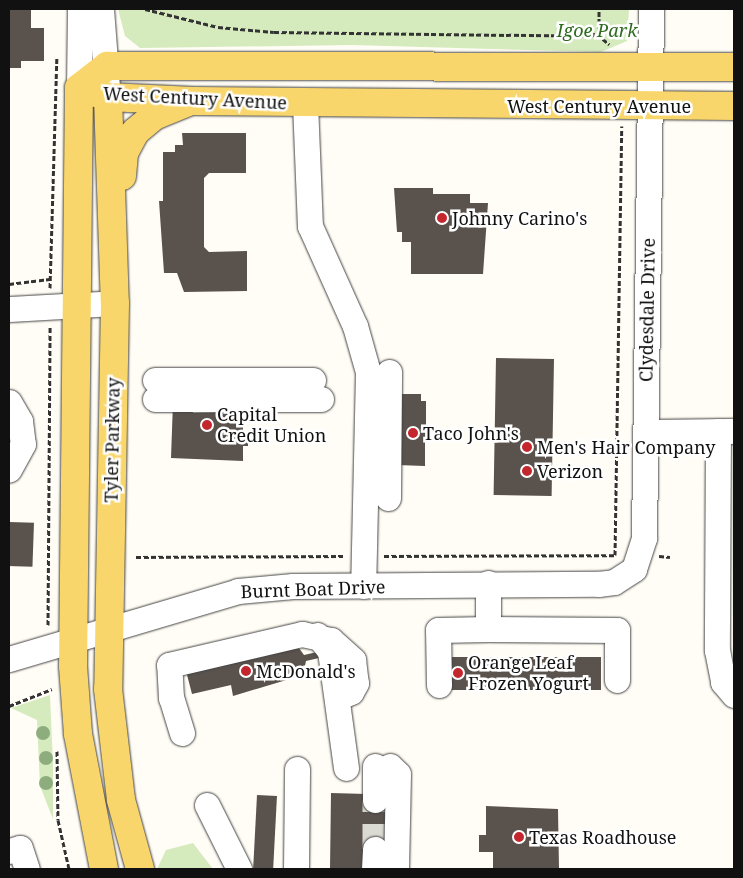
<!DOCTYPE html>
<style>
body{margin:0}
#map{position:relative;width:743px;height:878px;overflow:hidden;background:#fffdf5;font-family:"Noto Serif",serif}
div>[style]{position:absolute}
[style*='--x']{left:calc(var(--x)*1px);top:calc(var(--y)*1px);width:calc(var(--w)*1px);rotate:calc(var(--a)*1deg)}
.green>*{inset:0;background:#d5ebbd}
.building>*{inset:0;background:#5a524d;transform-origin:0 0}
.minor-tunnel>*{height:25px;margin-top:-12.5px;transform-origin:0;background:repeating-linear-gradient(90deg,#dbdad3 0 25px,transparent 0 37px)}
.path>*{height:3px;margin-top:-1.5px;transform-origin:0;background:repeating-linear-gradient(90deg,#333 0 5px,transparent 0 7.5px)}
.roads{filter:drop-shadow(0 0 1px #444) drop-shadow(0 0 1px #444)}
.minor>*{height:25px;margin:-12.5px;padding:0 12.5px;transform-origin:12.5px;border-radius:12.5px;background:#fff}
.major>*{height:28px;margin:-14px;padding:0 14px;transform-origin:14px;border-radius:14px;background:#f9d66b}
.trees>*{width:14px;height:14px;margin:-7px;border-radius:50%;background:#8dad7f}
.dots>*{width:14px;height:14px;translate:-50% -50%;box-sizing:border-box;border:2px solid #fff;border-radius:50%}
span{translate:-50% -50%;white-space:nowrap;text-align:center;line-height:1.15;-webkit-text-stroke:5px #fff;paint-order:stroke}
.park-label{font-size:18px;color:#2f6b1f;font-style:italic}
.street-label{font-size:18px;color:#111}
.poi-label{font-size:18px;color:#111}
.left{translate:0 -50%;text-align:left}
.frame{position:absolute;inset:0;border:10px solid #111;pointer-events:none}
</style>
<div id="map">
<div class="green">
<div style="clip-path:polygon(118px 9px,629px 9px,627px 41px,601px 52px,352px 45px,140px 48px,125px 36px)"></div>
<div style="clip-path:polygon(50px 695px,53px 765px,53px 819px,40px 786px,37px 720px,11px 708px)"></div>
<div style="clip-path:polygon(193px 843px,213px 869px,157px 869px,166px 850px)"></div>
</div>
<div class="building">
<div style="clip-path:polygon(9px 9px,31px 9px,31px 28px,44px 28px,44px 61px,21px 61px,21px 68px,9px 68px)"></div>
<div style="clip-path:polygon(182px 133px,246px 133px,246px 173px,209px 173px,204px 178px,204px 247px,209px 252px,247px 251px,247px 291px,184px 292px,177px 273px,164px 273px,159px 201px,163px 201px,163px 152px,175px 152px,175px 145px,183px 145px)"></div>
<div style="clip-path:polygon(394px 188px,433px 188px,433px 194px,470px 194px,470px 203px,488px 203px,483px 274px,411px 274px,411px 242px,402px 242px,402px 232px,397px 232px)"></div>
<div style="left:496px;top:358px;width:58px;height:137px;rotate:1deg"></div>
<div style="clip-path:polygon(193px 371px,193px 413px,243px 412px,243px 437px,248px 437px,248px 446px,243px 446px,243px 461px,171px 458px,173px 402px)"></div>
<div style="clip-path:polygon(400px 394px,421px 394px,421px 401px,426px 401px,426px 429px,431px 429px,431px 439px,425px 439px,425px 466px,397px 465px)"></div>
<div style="left:9px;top:522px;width:25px;height:44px;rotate:2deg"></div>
<div style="clip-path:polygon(296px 644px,304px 655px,317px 652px,319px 658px,306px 661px,303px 675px,233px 696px,231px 685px,192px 694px,186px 671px)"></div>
<div style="left:447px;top:657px;width:154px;height:33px"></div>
<div style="clip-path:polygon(331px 793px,367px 794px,388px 801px,388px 849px,366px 869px,330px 869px)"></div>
<div style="left:257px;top:795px;width:20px;height:74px;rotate:3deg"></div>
<div style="clip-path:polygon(486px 806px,558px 809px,559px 869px,493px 869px,493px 852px,479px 852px,479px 835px,486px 835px)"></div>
</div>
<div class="minor-tunnel">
<div style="--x:375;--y:849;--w:49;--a:-90"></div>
</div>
<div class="path">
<div style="--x:145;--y:9;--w:75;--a:13.9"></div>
<div style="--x:218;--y:27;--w:56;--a:5.1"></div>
<div style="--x:274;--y:32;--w:317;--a:0.7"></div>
<div style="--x:591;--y:36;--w:9;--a:-32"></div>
<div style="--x:599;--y:31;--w:22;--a:-90"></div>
<div style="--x:597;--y:34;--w:16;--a:40"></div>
<div style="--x:9;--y:284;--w:41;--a:-7"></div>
<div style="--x:50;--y:288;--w:231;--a:-88.3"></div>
<div style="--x:615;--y:555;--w:429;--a:-89.1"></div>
<div style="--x:384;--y:556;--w:231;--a:-0.2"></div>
<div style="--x:659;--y:556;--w:11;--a:5"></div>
<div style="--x:136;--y:557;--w:207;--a:-0.3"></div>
<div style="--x:48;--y:625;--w:298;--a:-89.6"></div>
<div style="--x:9;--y:706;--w:46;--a:-21.6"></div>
<div style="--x:57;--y:751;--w:69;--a:89.2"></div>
<div style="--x:58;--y:820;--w:50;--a:77.3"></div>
</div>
<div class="roads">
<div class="minor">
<div style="--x:101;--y:9;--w:78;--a:85.6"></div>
<div style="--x:79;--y:88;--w:79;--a:-89.3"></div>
<div style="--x:305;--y:103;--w:123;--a:87.7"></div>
<div style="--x:310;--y:226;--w:110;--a:65.8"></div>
<div style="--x:355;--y:326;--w:48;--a:74.2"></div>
<div style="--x:368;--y:372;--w:214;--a:91.3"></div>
<div style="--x:9;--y:309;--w:106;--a:-3.2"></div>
<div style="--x:155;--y:380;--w:158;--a:0"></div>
<div style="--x:155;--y:399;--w:166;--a:0"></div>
<div style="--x:9;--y:402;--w:22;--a:60"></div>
<div style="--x:20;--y:421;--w:23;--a:83"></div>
<div style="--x:23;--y:444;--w:29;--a:119"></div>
<div style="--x:718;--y:431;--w:219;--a:90.3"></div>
<div style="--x:717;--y:650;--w:33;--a:79"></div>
<div style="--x:723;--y:682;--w:17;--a:50"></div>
<div style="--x:645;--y:432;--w:88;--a:-0.7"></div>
<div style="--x:388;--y:498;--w:126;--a:-89.5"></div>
<div style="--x:488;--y:583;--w:46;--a:90"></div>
<div style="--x:488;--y:629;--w:129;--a:0.4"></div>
<div style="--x:617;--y:630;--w:50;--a:90"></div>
<div style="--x:317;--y:635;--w:21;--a:51"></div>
<div style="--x:330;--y:651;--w:118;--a:82.2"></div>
<div style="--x:9;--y:659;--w:239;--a:-16.5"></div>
<div style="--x:238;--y:591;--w:55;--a:-5.2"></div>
<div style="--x:293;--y:586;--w:305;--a:-0.4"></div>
<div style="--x:598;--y:584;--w:16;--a:-7"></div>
<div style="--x:614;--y:582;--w:24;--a:-33"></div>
<div style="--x:634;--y:569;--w:33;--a:-72"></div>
<div style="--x:644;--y:538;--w:529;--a:-89.24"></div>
<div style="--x:439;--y:685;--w:55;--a:-91"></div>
<div style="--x:438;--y:630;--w:50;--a:-1.1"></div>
<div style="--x:182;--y:733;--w:37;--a:-107"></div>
<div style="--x:171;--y:698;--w:33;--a:-93"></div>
<div style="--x:169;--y:665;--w:137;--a:-13.1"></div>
<div style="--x:302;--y:634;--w:30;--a:12"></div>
<div style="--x:331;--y:640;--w:30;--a:42"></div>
<div style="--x:353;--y:660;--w:23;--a:83"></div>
<div style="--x:356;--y:683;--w:10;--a:119"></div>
<div style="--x:351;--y:692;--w:13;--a:157"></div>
<div style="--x:390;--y:766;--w:11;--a:45"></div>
<div style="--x:398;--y:774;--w:95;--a:91.2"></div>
<div style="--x:375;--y:800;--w:34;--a:-90"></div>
<div style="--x:207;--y:805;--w:72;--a:63.4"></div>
<div style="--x:9;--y:851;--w:11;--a:-15"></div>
<div style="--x:20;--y:848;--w:22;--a:72"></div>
<div style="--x:296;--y:869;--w:100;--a:-89.4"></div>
<div style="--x:374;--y:869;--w:20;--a:-87"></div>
</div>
<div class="major">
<div style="--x:79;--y:88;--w:578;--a:90.59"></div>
<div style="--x:73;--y:666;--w:68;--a:85.8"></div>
<div style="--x:78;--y:734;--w:137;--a:79.1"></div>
<div style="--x:79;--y:88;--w:36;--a:-38"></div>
<div style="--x:107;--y:66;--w:627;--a:0.09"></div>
<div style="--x:90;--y:91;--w:19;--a:18"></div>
<div style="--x:108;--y:97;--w:85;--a:2.7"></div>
<div style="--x:193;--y:101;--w:541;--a:0.53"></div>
<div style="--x:108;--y:97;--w:206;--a:88.1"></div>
<div style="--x:115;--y:303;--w:386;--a:91"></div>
<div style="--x:108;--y:689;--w:112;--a:83.3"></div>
<div style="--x:121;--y:800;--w:72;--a:74.6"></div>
<div style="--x:122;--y:176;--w:23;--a:-85"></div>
<div style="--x:124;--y:153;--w:24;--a:-62"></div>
<div style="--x:135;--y:132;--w:25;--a:-40"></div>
<div style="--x:154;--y:116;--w:37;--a:-22"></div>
</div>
</div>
<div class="trees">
<div style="left:43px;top:733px"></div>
<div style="left:46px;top:758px"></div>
<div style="left:46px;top:783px"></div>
</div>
<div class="dots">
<div style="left:442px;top:218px;background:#c4262e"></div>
<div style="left:207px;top:425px;background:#c4262e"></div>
<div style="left:413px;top:433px;background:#c4262e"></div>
<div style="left:527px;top:447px;background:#c4262e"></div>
<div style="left:527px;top:471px;background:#c4262e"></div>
<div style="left:246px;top:671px;background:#c4262e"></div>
<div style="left:458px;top:673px;background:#c4262e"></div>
<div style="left:519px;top:837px;background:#c4262e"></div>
</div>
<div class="park-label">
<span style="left:597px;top:30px">Igoe Park</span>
</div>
<div class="street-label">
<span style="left:195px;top:98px;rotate:3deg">West Century Avenue</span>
<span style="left:599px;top:106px">West Century Avenue</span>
<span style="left:647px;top:310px;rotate:-89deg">Clydesdale Drive</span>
<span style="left:112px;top:440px;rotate:-89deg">Tyler Parkway</span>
<span style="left:313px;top:589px;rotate:-2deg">Burnt Boat Drive</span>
</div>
<div class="poi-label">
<span class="left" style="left:452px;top:218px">Johnny Carino's</span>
<span class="left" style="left:217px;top:425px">Capital<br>Credit Union</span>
<span class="left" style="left:423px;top:433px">Taco John's</span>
<span class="left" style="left:537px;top:447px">Men's Hair Company</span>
<span class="left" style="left:537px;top:471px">Verizon</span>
<span class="left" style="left:468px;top:673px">Orange Leaf<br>Frozen Yogurt</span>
<span class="left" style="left:256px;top:671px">McDonald's</span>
<span class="left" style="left:529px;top:837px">Texas Roadhouse</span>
</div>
<div class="frame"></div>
</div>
